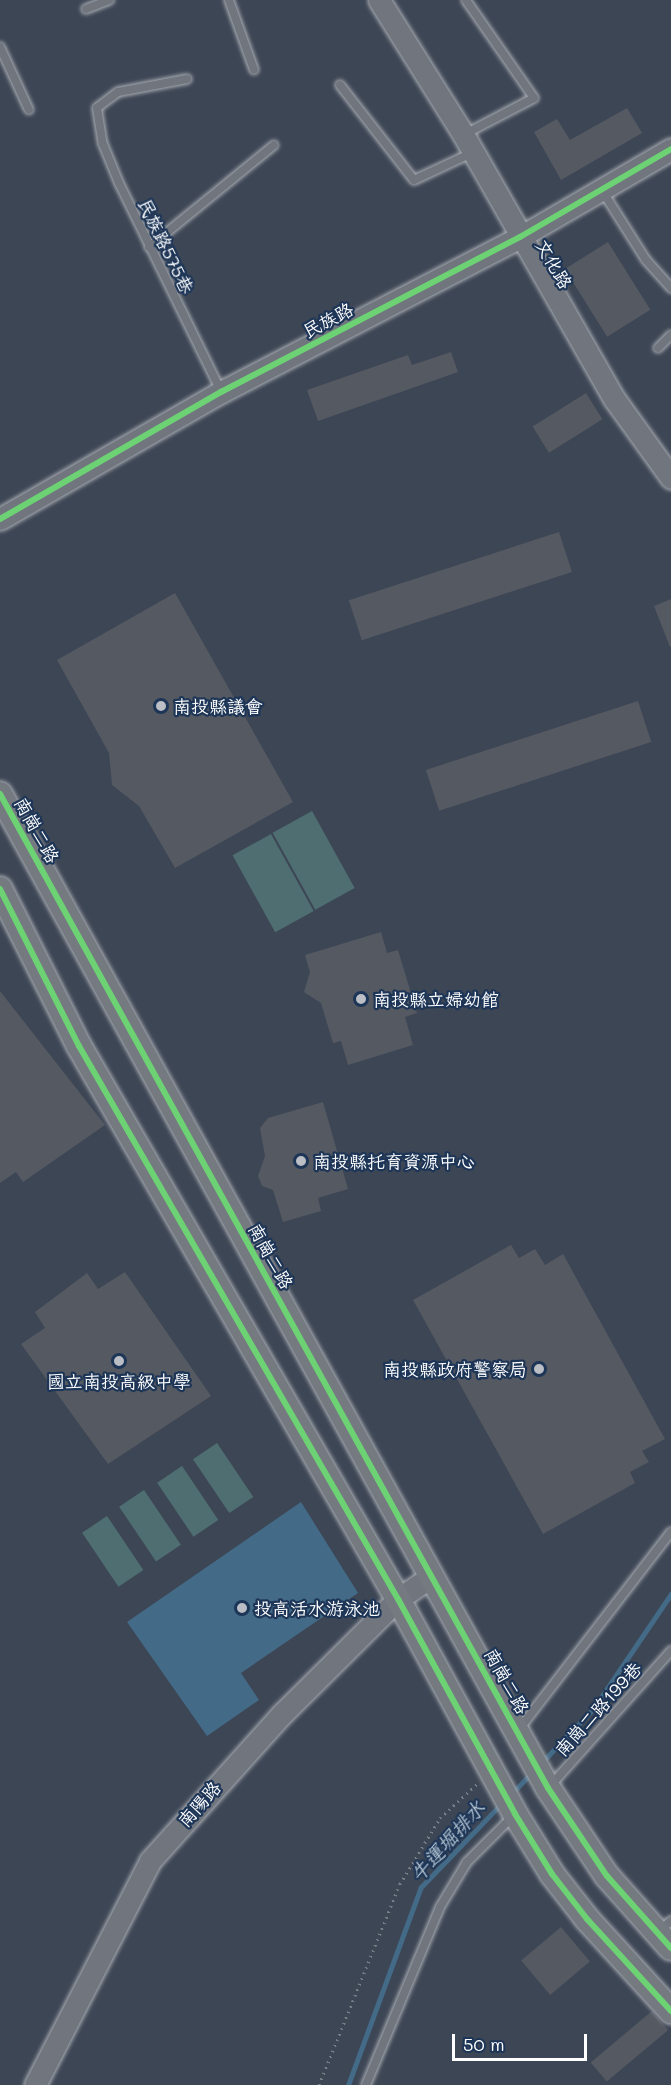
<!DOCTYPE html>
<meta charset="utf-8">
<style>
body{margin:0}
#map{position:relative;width:671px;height:2085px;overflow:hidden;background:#3d4655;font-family:Mali,"LXGW WenKai TC",sans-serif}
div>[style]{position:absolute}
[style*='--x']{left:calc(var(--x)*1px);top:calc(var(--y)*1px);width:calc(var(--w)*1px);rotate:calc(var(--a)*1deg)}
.green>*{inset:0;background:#4e6e71;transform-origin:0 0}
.water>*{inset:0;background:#436a87}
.stream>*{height:5px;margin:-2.5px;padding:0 2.5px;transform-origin:2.5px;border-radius:2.5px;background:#436a87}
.building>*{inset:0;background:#555962;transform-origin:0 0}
.path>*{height:3px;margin-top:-1.5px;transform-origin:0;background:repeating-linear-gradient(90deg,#787e86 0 1.5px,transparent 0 6px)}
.roads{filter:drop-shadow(0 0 2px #a8acb2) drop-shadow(0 0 2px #a8acb2)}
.lane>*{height:8px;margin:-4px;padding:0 4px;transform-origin:4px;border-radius:4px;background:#70757e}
.secondary>*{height:21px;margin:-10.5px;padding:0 10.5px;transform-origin:10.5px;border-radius:10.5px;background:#70757e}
.primary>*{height:24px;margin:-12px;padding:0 12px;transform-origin:12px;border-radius:12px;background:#757a81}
.cycleway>*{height:6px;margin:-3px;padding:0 3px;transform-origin:3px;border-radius:3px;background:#6cd273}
.dots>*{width:16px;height:16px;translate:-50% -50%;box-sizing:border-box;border:3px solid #1d3557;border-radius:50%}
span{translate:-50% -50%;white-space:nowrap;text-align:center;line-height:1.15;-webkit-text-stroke:4.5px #1d3557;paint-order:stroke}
.street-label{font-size:18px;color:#fff}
.poi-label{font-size:18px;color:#fff}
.left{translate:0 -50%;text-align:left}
.right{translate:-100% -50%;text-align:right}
.water-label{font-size:20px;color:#b4c5d1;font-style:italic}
.scale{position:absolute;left:452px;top:2034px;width:135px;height:27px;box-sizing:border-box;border:3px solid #fff;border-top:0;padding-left:8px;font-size:18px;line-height:21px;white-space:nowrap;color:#fff;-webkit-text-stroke:4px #1d3557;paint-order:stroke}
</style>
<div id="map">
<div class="green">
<div style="left:312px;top:811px;width:88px;height:45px;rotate:61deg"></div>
<div style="left:271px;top:834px;width:88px;height:44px;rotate:61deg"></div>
<div style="left:217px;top:1443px;width:65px;height:29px;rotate:56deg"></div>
<div style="left:182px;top:1466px;width:65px;height:30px;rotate:56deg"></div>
<div style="left:144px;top:1490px;width:66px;height:30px;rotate:56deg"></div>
<div style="left:107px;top:1516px;width:65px;height:30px;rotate:56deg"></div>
</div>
<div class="water">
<div style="clip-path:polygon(301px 1502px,358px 1593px,241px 1673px,259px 1700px,207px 1736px,127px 1622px)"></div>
</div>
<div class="stream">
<div style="--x:541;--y:1763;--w:75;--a:-46.1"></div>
<div style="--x:593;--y:1709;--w:139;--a:-55.9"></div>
<div style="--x:512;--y:1793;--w:29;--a:-46"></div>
<div style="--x:348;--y:2085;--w:211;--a:-69.8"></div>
<div style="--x:421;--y:1887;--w:115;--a:-46.1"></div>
</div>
<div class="building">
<div style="clip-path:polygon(627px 108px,642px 133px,561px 180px,534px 132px,557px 119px,570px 140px)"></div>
<div style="left:608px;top:242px;width:80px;height:51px;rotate:58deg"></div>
<div style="clip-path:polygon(451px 352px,458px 372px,318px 421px,307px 390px,408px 355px,412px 365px)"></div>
<div style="left:586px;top:393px;width:31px;height:63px;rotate:58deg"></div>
<div style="left:559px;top:532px;width:42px;height:221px;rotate:72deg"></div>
<div style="clip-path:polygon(175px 593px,293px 802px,175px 868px,139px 806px,112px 785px,109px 753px,57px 660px)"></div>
<div style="clip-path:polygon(671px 599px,671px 647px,670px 647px,654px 606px)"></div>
<div style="left:638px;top:701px;width:43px;height:223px;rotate:72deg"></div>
<div style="clip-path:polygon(381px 932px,387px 953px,398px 950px,417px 1013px,405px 1017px,413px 1045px,348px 1065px,341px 1041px,333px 1043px,321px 1003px,304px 992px,310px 972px,305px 955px)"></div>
<div style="clip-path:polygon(0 991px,105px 1125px,23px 1182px,16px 1172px,0 1183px)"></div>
<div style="clip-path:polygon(323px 1102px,348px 1189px,318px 1198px,321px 1211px,283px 1222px,273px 1190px,262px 1186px,258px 1176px,265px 1156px,260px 1128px,268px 1118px)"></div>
<div style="clip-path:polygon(511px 1245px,519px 1258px,535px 1249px,545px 1265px,563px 1254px,665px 1439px,642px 1451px,649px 1462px,630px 1472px,635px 1483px,543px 1534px,413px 1300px)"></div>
<div style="clip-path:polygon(125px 1272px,211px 1396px,108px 1464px,21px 1344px,45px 1328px,35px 1312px,87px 1273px,98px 1289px)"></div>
<div style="left:561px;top:1927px;width:45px;height:52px;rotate:50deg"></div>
<div style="left:652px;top:2011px;width:25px;height:80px;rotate:50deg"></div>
</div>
<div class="path">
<div style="--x:319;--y:2085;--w:217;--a:-68.1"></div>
<div style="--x:400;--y:1884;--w:77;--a:-58.8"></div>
<div style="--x:440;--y:1818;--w:50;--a:-42.6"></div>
</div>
<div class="roads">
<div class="lane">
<div style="--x:229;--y:0;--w:74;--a:70.3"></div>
<div style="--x:86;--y:9;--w:25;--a:-21"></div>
<div style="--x:0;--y:47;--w:69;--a:65.3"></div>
<div style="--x:187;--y:79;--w:70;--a:169.3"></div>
<div style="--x:118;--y:92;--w:26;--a:143"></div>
<div style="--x:97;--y:108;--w:36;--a:81"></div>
<div style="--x:103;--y:144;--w:42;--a:67.7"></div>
<div style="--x:119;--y:183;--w:232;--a:63.9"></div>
<div style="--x:340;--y:85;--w:120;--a:52.1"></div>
<div style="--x:414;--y:180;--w:64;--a:-25"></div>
<div style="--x:465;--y:134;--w:78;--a:-27.6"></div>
<div style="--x:534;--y:98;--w:119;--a:-124.8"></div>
<div style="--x:603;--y:192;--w:80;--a:57.7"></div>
<div style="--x:646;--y:260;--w:38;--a:48"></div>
<div style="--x:149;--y:247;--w:161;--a:-39.2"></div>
<div style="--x:658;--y:348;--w:18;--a:-45"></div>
<div style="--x:520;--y:1728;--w:247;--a:-52.4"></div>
<div style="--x:551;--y:1785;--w:180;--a:-48.2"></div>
<div style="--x:659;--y:1931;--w:16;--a:-40"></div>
<div style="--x:366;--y:2085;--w:193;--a:-67.4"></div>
<div style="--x:440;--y:1907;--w:52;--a:-59"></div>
<div style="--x:467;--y:1862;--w:65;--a:-45"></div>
</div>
<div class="secondary">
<div style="--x:379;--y:0;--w:158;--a:57.9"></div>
<div style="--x:463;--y:134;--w:306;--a:60.3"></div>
<div style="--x:615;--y:400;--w:96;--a:54.3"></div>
<div style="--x:0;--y:519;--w:255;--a:-29.9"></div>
<div style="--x:221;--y:392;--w:337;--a:-27.4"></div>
<div style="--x:520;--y:237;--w:175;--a:-30.2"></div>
<div style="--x:35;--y:2085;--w:252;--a:-62.8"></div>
<div style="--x:150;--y:1861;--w:198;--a:-48.1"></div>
<div style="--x:282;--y:1714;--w:163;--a:-44.8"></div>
<div style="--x:398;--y:1599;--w:41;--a:-34.1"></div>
</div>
<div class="primary">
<div style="--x:0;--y:794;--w:1135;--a:61.13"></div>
<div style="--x:548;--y:1788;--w:106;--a:56.2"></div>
<div style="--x:607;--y:1876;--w:96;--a:48.4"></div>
<div style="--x:0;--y:889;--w:176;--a:63.3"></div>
<div style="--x:79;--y:1046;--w:638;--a:60.02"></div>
<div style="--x:398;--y:1599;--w:245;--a:61.4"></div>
<div style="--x:515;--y:1814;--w:70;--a:58.3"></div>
<div style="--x:552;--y:1874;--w:57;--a:52.1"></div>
<div style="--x:587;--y:1919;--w:125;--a:47.6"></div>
</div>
</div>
<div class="cycleway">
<div style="--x:0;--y:519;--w:255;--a:-29.9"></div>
<div style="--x:221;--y:392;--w:337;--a:-27.4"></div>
<div style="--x:520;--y:237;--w:175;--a:-30.2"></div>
<div style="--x:0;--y:794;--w:1135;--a:61.13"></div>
<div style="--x:548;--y:1788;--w:106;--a:56.2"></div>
<div style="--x:607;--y:1876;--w:96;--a:48.4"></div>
<div style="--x:0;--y:889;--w:176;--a:63.3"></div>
<div style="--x:79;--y:1046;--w:638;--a:60.02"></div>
<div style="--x:398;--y:1599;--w:245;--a:61.4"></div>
<div style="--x:515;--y:1814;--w:70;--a:58.3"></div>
<div style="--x:552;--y:1874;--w:57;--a:52.1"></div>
<div style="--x:587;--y:1919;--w:125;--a:47.6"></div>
</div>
<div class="dots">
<div style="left:161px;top:706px;background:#bbbec4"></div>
<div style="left:361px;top:999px;background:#bbbec4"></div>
<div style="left:301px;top:1161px;background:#bbbec4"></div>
<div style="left:119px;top:1361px;background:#bbbec4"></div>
<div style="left:539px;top:1369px;background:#bbbec4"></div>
<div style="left:242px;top:1608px;background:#bbbec4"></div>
</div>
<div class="street-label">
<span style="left:166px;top:246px;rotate:64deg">民族路575巷</span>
<span style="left:554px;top:264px;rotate:60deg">文化路</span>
<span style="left:328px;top:320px;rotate:-28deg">民族路</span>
<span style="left:37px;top:830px;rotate:61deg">南崗二路</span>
<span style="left:271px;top:1256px;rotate:61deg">南崗二路</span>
<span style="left:507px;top:1681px;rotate:61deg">南崗二路</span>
<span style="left:598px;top:1709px;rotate:-48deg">南崗二路199巷</span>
<span style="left:199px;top:1804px;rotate:-48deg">南陽路</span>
</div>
<div class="poi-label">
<span class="left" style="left:173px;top:706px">南投縣議會</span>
<span class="left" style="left:373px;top:999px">南投縣立婦幼館</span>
<span class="left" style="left:313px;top:1161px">南投縣托育資源中心</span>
<span class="right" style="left:527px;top:1369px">南投縣政府警察局</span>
<span style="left:119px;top:1381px">國立南投高級中學</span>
<span class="left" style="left:254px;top:1608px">投高活水游泳池</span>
</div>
<div class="water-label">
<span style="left:447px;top:1841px;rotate:-48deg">牛運堀排水</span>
</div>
<div class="scale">50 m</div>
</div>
